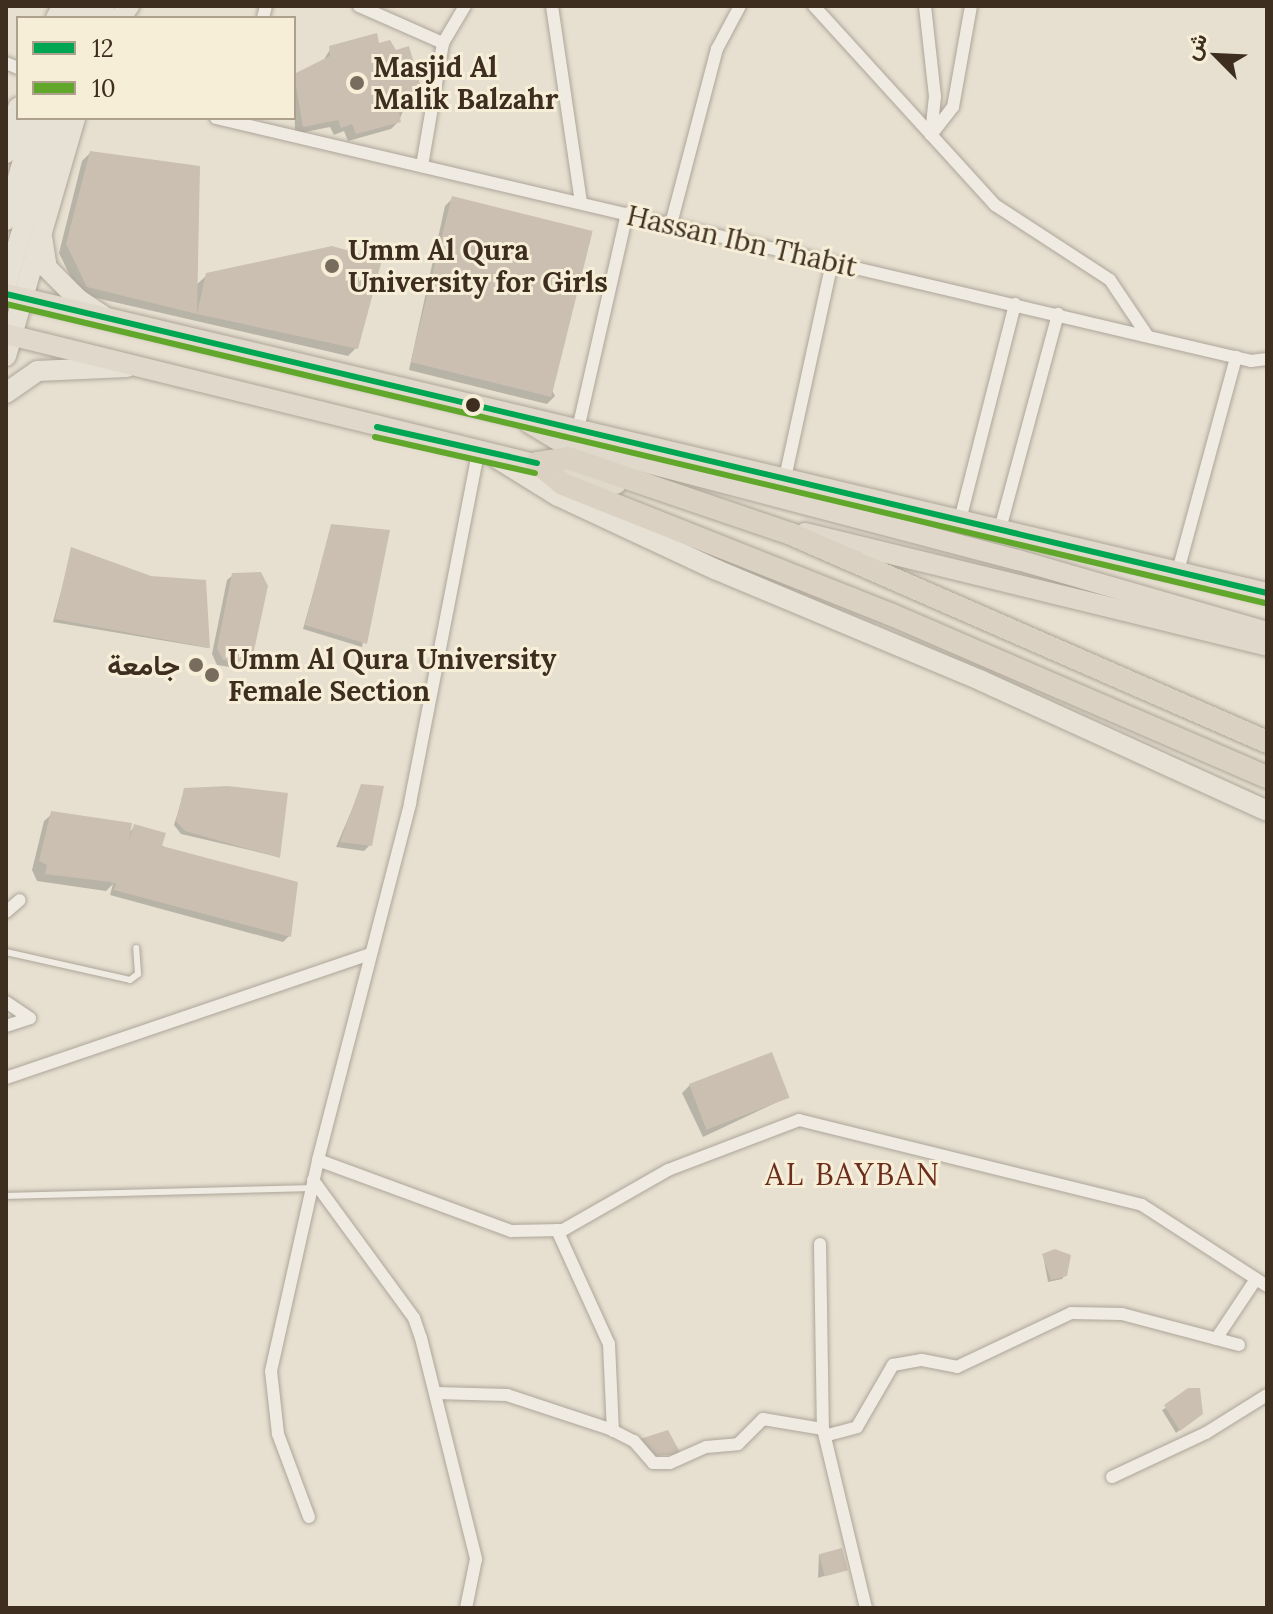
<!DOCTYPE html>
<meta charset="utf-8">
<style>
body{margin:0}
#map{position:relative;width:1273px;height:1614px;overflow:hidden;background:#e7e0d1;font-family:Lora,Vazirmatn,serif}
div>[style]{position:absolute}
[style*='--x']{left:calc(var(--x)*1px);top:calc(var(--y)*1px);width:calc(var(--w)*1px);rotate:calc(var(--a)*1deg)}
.shadow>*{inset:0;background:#0003}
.building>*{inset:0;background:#cbbfb2;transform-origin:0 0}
.roads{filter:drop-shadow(0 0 2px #ada599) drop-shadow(0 0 2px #ada599)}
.service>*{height:6px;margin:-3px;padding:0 3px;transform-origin:3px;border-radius:3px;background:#efebe3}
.minor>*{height:12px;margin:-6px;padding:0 6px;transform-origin:6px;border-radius:6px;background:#efebe3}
.primary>*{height:20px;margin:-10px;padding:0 10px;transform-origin:10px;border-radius:10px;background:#e6e1d4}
.trunk>*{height:20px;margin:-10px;padding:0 10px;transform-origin:10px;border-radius:10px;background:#e0d9cb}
.motorway>*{height:22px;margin:-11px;padding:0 11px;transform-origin:11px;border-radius:11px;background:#dad1c2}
.bus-1>*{height:6px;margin:-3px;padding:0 3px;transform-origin:3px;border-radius:3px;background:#00a651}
.bus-2>*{height:6px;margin:-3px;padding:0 3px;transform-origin:3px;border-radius:3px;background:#60a72b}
.dots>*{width:22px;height:22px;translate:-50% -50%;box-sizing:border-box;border:4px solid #f7eed8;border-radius:50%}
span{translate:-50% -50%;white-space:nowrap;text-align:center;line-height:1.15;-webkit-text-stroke:6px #f7eed8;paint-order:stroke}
.poi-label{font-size:28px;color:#3d2e20;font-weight:700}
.left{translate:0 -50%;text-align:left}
.right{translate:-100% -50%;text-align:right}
.street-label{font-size:28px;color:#3d2e20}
.neighbourhood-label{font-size:30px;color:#6b2e1e;letter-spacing:2px}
.frame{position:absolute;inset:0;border:8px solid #3d2e20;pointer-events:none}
.legend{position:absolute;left:16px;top:16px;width:280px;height:104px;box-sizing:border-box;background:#f7eed8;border:2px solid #ada18e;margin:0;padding:10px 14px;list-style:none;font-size:24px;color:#3d2e20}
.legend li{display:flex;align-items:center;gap:16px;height:40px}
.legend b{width:40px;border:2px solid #ada18e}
.north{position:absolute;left:1177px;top:16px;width:80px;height:80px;-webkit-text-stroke:6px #f7eed8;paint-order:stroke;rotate:294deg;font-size:22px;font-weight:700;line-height:32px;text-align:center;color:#3d2e20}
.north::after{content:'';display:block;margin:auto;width:28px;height:36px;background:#3d2e20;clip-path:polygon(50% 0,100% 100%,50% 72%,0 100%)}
</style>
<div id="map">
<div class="shadow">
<div style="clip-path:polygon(378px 46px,421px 93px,406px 103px,399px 121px,391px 129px,348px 141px,344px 131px,334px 135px,330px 127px,295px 134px,294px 76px,323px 61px,331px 48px)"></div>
<div style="clip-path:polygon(90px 153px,195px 286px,207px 275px,356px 348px,348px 356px,79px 294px,59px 253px,82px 161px)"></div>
<div style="clip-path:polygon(453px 198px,555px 396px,547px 404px,409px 370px,445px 206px)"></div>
<div style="clip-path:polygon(332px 526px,387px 532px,362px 647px,303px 629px)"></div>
<div style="clip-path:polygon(72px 550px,151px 578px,204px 582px,208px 648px,53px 622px)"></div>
<div style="clip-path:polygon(233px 575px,251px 654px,230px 667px,217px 665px,212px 654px,227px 580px)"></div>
<div style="clip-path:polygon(362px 786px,370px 845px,364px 851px,336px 847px)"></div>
<div style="clip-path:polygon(185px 790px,279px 857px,181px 834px,174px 825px)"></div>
<div style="clip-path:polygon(52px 814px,128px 834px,135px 826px,289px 936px,283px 942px,110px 895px,113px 884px,106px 891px,37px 881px,32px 870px,44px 821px)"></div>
<div style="clip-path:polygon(690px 1085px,788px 1097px,703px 1137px,682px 1093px)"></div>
<div style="clip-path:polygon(1043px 1255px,1065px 1275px,1062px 1279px,1048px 1282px)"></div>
<div style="clip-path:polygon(1199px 1390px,1201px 1413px,1176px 1433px,1162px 1410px)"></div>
<div style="clip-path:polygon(819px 1554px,846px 1569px,818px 1578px)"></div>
</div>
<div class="building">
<div style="clip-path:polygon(377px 33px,379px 43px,390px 40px,396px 50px,409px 46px,423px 94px,407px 98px,409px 108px,399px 113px,401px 122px,356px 134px,352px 124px,341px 128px,338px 120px,303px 127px,294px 74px,330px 56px,329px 46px)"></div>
<div style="clip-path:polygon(90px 151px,200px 166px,197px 314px,87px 287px,66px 244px)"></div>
<div style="left:452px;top:196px;width:145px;height:171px;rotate:14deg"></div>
<div style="clip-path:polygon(332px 246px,382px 260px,358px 349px,197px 314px,206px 273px)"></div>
<div style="clip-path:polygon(331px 524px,390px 530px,367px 644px,305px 625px)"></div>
<div style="clip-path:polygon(71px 547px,151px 576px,206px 580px,210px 648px,55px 619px)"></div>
<div style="clip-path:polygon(261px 572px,268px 586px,253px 655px,237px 662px,223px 660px,217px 648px,232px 573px)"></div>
<div style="clip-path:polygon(361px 784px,384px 786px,372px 846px,340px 842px)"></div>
<div style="clip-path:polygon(228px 786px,288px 793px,280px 858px,185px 831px,176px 821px,184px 788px)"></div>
<div style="clip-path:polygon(51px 811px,132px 823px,129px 840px,134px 824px,166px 833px,162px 846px,298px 882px,291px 937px,114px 890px,116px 884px,110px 882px,45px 874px,47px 865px,39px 861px)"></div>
<div style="left:772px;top:1052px;width:49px;height:89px;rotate:69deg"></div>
<div style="clip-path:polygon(1055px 1249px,1071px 1255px,1067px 1276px,1051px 1280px,1042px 1254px)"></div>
<div style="clip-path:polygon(1188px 1388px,1200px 1388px,1203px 1414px,1180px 1431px,1164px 1405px)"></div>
<div style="clip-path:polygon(668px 1430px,681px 1454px,653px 1456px,640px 1439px)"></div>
<div style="left:842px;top:1548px;width:23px;height:24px;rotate:75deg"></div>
</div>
<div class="roads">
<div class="service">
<div style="--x:6;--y:952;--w:127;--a:12.7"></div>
<div style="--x:130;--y:980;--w:10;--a:-37"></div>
<div style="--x:138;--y:974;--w:26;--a:-94"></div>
<div style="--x:6;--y:1196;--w:304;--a:-1.5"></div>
</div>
<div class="minor">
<div style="--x:359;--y:6;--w:92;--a:23.8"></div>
<div style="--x:443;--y:43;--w:125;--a:99.7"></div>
<div style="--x:552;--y:6;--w:199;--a:81.6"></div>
<div style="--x:814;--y:6;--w:269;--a:47.7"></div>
<div style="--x:995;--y:205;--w:137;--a:33.1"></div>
<div style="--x:1110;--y:280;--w:66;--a:56.1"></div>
<div style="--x:925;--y:6;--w:91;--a:83.7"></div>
<div style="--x:935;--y:96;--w:39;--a:96"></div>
<div style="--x:263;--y:18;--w:12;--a:-76"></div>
<div style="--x:443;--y:43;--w:43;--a:-59.3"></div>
<div style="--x:6;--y:63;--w:13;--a:23"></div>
<div style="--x:216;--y:118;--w:1063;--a:13.21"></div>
<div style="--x:1251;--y:361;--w:16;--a:-7"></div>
<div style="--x:931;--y:135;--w:36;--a:-52"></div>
<div style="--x:953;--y:107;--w:103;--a:-79.9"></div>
<div style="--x:671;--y:224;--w:181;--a:-75.3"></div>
<div style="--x:717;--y:49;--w:49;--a:-61.9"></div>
<div style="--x:578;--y:429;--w:221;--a:-77.2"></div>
<div style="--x:785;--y:478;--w:221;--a:-77.7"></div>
<div style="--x:960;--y:520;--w:223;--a:-75.7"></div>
<div style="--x:1000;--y:529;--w:223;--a:-74.9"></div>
<div style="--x:1178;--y:571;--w:222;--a:-74.8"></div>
<div style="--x:6;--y:912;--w:18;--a:-41"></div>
<div style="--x:6;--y:1002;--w:29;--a:34"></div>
<div style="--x:6;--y:1026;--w:25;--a:-18"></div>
<div style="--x:6;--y:1078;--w:385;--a:-18.8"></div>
<div style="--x:318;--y:1160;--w:206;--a:20.2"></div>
<div style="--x:511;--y:1231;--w:52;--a:-1.1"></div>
<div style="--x:563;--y:1230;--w:121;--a:-29.7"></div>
<div style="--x:668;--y:1170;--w:140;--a:-20.9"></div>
<div style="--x:799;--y:1120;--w:353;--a:13.9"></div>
<div style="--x:1142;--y:1205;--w:149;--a:32.9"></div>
<div style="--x:313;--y:1180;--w:171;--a:53.8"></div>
<div style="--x:414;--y:1318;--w:21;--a:71"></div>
<div style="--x:421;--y:1338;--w:228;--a:76"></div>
<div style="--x:476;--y:1559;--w:50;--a:101.5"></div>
<div style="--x:557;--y:1230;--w:125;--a:65.5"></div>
<div style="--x:609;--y:1344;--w:87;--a:87.4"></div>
<div style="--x:820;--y:1244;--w:185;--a:89.1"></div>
<div style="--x:823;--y:1429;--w:184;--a:76.5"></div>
<div style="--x:1216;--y:1339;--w:72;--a:-56.3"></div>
<div style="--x:436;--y:1393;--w:71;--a:1.6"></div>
<div style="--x:507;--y:1395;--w:108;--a:18.3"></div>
<div style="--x:610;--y:1429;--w:27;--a:27"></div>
<div style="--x:634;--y:1441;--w:29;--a:49"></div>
<div style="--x:653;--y:1463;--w:17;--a:0"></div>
<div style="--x:670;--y:1463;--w:39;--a:-24"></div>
<div style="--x:706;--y:1447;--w:32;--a:-5"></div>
<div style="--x:738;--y:1444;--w:35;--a:-45"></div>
<div style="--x:763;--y:1419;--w:61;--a:9.5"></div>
<div style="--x:828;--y:1435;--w:30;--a:-15"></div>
<div style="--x:857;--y:1427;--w:72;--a:-59.9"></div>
<div style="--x:893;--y:1365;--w:29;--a:-10"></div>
<div style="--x:922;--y:1360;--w:36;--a:11"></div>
<div style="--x:957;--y:1367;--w:126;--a:-25.3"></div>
<div style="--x:1071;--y:1313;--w:51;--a:1.1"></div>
<div style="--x:1122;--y:1314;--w:121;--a:14.8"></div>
<div style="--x:1112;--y:1477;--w:104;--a:-25.1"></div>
<div style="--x:1206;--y:1433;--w:72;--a:-31.9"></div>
<div style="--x:309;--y:1517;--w:89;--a:-110.5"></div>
<div style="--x:278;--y:1434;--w:63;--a:-96.3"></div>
<div style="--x:271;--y:1371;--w:216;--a:-77.4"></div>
<div style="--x:318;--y:1160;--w:369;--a:-75.5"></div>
<div style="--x:410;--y:803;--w:357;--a:-79"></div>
</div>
<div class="primary">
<div style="--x:56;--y:18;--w:14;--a:-60"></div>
<div style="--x:77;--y:18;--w:13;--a:-67"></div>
<div style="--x:97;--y:18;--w:14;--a:-56"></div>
<div style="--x:120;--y:18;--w:15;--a:-53"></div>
<div style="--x:6;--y:153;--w:47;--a:-75.1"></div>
<div style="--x:6;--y:220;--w:106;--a:-74.1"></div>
<div style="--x:42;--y:237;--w:31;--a:81"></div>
<div style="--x:47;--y:268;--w:44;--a:45"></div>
<div style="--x:78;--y:299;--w:32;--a:34"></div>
<div style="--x:6;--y:285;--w:174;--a:-73.6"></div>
<div style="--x:6;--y:356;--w:248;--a:-73.8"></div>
<div style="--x:6;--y:393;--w:38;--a:-35"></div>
<div style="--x:37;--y:371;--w:90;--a:-2.5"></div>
<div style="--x:495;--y:457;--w:74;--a:31.8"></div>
<div style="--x:558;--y:496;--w:175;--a:25"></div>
<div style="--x:717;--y:570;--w:287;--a:22.7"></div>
<div style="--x:982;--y:681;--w:313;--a:24.5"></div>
</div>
<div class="trunk">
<div style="--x:6;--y:294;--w:1296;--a:13.34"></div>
<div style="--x:6;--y:334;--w:628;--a:13.82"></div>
<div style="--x:529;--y:423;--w:31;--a:31"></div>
<div style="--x:556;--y:439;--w:478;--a:14.7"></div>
<div style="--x:1018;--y:560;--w:259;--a:16.1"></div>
<div style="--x:805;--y:533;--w:476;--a:13.7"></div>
</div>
<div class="motorway">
<div style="--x:537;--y:463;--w:33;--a:39"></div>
<div style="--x:563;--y:484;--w:352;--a:21.7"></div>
<div style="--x:890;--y:614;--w:411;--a:23.4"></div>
<div style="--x:537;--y:463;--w:31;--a:-9"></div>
<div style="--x:568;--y:458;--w:236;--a:18.8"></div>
<div style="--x:791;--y:534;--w:519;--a:23.6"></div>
</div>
</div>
<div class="bus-1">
<div style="--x:6;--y:294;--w:1296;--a:13.34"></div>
<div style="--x:377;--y:427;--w:164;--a:12.7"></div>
</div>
<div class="bus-2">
<div style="--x:6;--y:304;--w:1294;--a:13.36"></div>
<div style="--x:375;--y:437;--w:164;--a:12.7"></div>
</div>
<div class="dots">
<div style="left:357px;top:83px;background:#786c5e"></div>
<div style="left:332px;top:266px;background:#786c5e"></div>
<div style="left:473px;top:405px;background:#3d2e20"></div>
<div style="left:196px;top:665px;background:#786c5e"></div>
<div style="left:212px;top:675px;background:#786c5e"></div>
</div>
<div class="poi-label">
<span class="left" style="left:373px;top:83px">Masjid Al<br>Malik Balzahr</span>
<span class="left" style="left:348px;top:266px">Umm Al Qura<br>University for Girls</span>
<span class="left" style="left:228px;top:675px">Umm Al Qura University<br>Female Section</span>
<span class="right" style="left:180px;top:665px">جامعة</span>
</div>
<div class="street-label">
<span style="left:742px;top:241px;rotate:13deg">Hassan Ibn Thabit</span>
</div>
<div class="neighbourhood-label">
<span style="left:853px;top:1174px">AL BAYBAN</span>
</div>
<div class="frame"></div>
<ul class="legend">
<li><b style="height:10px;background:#00a651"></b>12</li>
<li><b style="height:10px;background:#60a72b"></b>10</li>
</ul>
<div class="north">ش</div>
</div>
